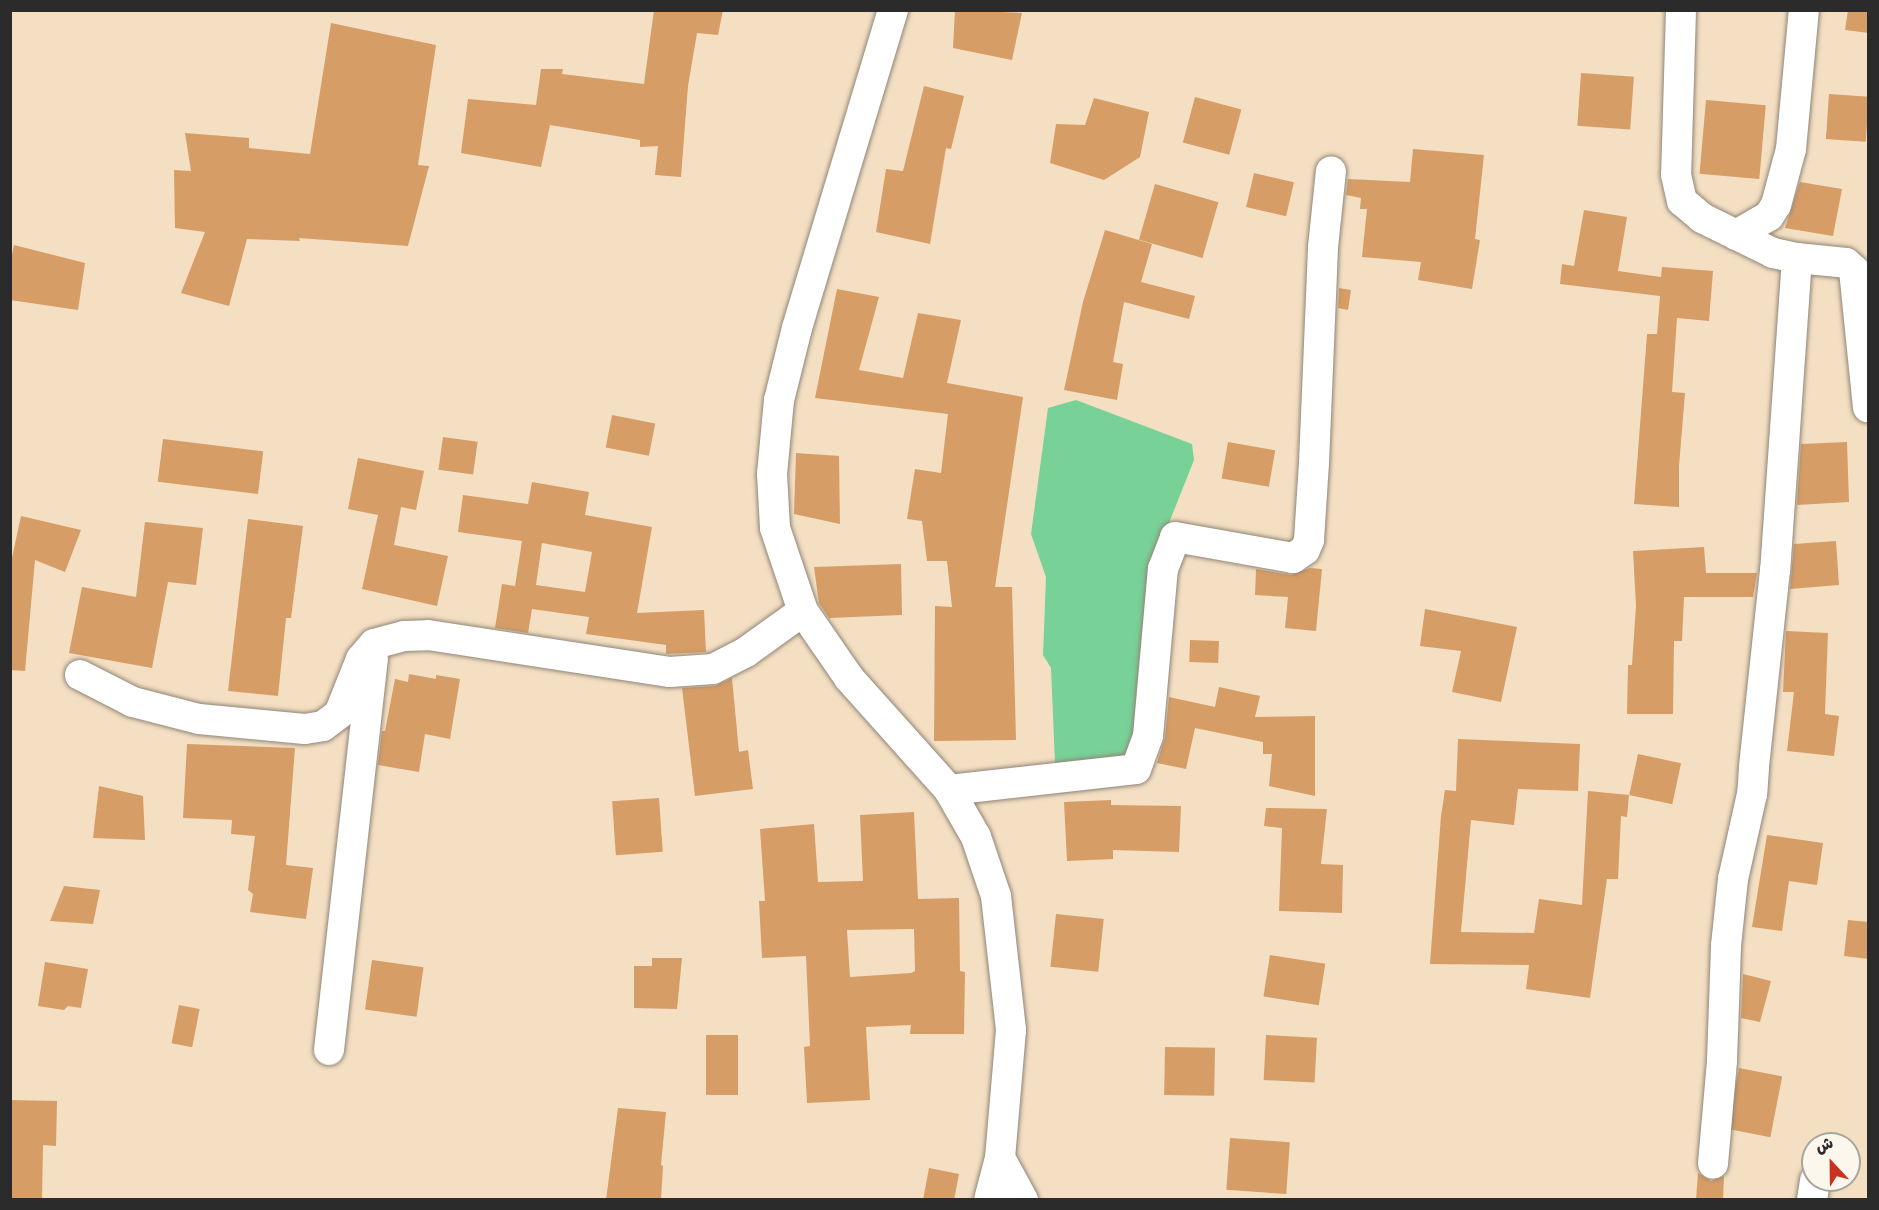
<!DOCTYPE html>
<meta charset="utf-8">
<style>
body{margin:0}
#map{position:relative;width:1879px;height:1210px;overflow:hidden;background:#f4dfc3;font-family:Dekko,"Playpen Sans Arabic",sans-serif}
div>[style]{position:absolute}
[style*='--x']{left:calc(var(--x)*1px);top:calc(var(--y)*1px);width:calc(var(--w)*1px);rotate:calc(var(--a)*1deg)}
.green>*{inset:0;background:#78d197}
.building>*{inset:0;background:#d69d66;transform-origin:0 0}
.roads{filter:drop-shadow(0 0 2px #908577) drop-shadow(0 0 2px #908577)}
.minor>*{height:30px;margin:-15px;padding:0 15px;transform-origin:15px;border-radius:15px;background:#fff}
span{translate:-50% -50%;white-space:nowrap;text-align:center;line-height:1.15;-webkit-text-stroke:4.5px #fbf7ec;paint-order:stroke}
.frame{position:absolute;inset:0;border:12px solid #2b2b2b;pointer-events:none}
.north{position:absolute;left:1801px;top:1132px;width:60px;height:60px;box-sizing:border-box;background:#fbf7ec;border:2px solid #a8a59f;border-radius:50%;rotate:338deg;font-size:16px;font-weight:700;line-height:24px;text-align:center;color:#2b2b2b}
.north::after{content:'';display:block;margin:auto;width:21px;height:27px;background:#c8321e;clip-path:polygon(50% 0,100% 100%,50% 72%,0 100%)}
</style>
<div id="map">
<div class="green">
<div style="clip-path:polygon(1076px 400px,1192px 444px,1194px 460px,1163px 538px,1132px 760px,1055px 764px,1051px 668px,1043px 655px,1046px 577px,1031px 534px,1048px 408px)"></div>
</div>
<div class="building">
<div style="clip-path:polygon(654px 10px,723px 10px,718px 35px,697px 33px,688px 86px,681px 177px,655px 175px,658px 146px,640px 147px,640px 140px,550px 125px,541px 167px,461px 153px,468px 99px,536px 105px,541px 69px,563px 69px,562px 74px,644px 84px)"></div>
<div style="clip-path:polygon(955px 10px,1022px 13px,1012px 60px,953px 48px)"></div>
<div style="clip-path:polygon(1848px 10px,1869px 10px,1869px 33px,1845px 30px)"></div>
<div style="clip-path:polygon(331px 23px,436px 45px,418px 165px,429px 166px,408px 246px,299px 238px,300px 241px,247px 239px,229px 306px,181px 293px,205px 232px,175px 228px,174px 170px,191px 171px,185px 133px,249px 138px,249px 148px,310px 154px)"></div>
<div style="left:1581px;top:73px;width:53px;height:53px;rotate:4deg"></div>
<div style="clip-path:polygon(924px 86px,964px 96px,951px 149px,946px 148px,930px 244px,876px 232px,886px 169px,903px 171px)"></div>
<div style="left:1829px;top:94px;width:40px;height:45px;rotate:4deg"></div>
<div style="left:1195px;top:97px;width:48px;height:47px;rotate:15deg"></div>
<div style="clip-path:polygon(1094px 98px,1149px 112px,1140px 157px,1104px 180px,1050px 163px,1056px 124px,1085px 125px)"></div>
<div style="left:1706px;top:100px;width:60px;height:74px;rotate:5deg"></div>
<div style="clip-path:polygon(1413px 149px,1484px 155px,1475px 239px,1480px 240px,1472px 289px,1418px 280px,1421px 262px,1362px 257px,1367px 209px,1360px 209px,1361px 198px,1346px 195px,1348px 179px,1410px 182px)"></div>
<div style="left:1254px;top:173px;width:41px;height:35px;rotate:13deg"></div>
<div style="clip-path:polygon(1800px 182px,1842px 189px,1833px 236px,1785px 228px)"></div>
<div style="left:1155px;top:184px;width:66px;height:58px;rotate:16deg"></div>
<div style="clip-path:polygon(1584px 210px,1627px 217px,1618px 271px,1661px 277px,1662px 267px,1713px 271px,1709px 321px,1677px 318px,1672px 392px,1685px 393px,1679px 466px,1679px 507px,1634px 504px,1647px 334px,1657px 334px,1660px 296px,1560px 284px,1562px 264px,1574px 266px)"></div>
<div style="clip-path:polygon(1105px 230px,1152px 244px,1141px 282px,1195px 296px,1189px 319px,1124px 302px,1113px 362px,1123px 364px,1117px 400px,1064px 390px,1083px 302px)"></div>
<div style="clip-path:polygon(14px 245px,85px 263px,78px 310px,10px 300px,10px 264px)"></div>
<div style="clip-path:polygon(1339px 288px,1351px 290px,1348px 310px,1338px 308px)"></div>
<div style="clip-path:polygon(837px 289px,879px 297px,859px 370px,903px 378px,918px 313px,961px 320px,947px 383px,1023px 397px,995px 587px,1012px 587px,1016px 740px,934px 741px,935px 606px,952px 607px,947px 561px,927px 561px,922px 521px,907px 519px,915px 469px,941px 473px,948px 414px,815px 398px)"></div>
<div style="left:612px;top:415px;width:44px;height:33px;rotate:11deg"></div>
<div style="left:443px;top:437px;width:35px;height:33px;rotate:8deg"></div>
<div style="left:163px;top:439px;width:101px;height:43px;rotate:7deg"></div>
<div style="left:1228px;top:442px;width:48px;height:37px;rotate:10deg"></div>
<div style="clip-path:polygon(1847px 442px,1849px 502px,1797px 505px,1801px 444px)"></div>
<div style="clip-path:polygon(796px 453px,839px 456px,840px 524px,794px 514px)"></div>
<div style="clip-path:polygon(358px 458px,424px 471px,416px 510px,401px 507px,394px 545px,448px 556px,437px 606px,362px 589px,378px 515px,348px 509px)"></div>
<div style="clip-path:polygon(evenodd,532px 482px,589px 492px,585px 515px,652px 527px,637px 613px,704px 610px,706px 652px,666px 654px,666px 645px,586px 634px,589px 617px,532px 609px,528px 633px,495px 628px,502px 584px,515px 586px,522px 541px,458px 532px,463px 495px,528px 504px,532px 482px,542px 543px,592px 552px,585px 592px,536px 585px,542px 543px)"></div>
<div style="clip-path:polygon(21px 516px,81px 530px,65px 572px,35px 560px,25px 671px,10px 670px,10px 567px)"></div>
<div style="clip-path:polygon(248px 519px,303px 526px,291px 618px,286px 618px,278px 696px,228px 691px)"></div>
<div style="clip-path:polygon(145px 522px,203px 528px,196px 585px,168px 582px,152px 668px,69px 653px,82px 587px,136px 597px)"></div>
<div style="clip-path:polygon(1836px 541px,1839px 585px,1790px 589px,1794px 544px)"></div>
<div style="clip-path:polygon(1704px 547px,1706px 573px,1757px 573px,1753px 597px,1684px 597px,1682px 641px,1674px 641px,1673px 714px,1627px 714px,1628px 665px,1632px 665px,1636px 606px,1633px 551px)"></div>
<div style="clip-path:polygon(901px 564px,902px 615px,829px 618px,819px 603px,814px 567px)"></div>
<div style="clip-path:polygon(1310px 568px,1322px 569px,1316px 631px,1285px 628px,1288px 597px,1255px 595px,1256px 569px,1291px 575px)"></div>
<div style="clip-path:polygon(1425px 609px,1517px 627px,1501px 702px,1452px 692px,1461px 651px,1420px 646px)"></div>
<div style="clip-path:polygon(1786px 631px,1828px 633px,1825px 714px,1839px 716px,1834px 756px,1787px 751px,1794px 692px,1783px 692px)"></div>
<div style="left:1190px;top:640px;width:29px;height:22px;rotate:2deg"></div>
<div style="clip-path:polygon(409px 674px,436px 679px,436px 675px,460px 679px,450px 739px,425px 734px,419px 772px,378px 765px,382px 731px,385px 731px,395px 679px,408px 682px)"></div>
<div style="clip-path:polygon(732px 678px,739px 752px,748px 750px,753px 789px,695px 796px,682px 688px,715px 686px)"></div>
<div style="clip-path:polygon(1219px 687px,1260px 696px,1255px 717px,1315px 716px,1315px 796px,1269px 786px,1272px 754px,1263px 754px,1263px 742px,1195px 728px,1186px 769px,1157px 763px,1165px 738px,1169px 697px,1215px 707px)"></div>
<div style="clip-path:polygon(1458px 739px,1580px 744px,1578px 791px,1518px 789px,1514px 825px,1471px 820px,1461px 932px,1534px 933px,1539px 899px,1582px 905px,1588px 791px,1629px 795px,1627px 817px,1621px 816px,1618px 879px,1607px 879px,1590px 998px,1526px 989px,1529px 965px,1430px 964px,1441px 816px,1445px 790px,1456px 791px)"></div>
<div style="clip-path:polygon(187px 744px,295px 748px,286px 865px,313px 868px,306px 919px,250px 912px,253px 894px,248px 890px,255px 836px,231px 834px,232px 820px,183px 818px)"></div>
<div style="left:1638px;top:754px;width:44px;height:42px;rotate:12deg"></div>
<div style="clip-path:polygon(99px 786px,143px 796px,145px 840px,93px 838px)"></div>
<div style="left:659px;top:798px;width:54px;height:47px;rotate:86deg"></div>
<div style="clip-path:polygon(1111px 800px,1111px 805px,1181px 806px,1179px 852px,1113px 850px,1113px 859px,1067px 861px,1064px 802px)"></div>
<div style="clip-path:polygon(1266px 808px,1327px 809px,1321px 864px,1343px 865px,1342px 913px,1279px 911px,1282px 828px,1264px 826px)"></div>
<div style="clip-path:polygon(evenodd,914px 812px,918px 899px,959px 898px,960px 971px,965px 972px,964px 1034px,910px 1034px,911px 1025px,866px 1027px,870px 1100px,807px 1103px,804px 1047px,810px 1046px,806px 956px,762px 958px,759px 901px,765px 901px,760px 829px,814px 824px,818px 882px,863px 881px,860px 815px,914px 812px,914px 929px,915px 971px,911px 973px,850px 977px,847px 930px,914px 929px)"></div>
<div style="clip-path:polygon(1767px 835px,1823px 843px,1817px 885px,1789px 881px,1782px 931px,1752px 927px)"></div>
<div style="clip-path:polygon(64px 886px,100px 890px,93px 924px,50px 921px)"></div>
<div style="left:1056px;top:914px;width:48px;height:53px;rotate:6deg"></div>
<div style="clip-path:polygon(1848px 920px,1869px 922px,1869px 959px,1844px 956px)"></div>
<div style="left:1270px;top:955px;width:56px;height:42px;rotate:9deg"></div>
<div style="clip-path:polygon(652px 958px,682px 958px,677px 1009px,634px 1008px,634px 966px,652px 966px)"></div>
<div style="left:372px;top:960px;width:52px;height:50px;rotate:8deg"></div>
<div style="clip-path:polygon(45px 962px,88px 969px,81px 1008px,68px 1006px,64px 1010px,38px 1006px)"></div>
<div style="clip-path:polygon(1743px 974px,1771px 981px,1760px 1022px,1741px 1018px)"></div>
<div style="left:179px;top:1005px;width:21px;height:39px;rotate:11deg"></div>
<div style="left:738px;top:1035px;width:60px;height:32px;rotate:90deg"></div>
<div style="left:1266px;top:1035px;width:51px;height:45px;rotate:3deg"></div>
<div style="left:1165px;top:1047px;width:50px;height:48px;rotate:1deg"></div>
<div style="left:1739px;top:1068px;width:44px;height:62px;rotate:11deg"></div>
<div style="clip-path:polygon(10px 1100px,57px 1101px,56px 1146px,43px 1145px,42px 1200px,10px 1200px)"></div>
<div style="clip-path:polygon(618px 1108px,666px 1112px,661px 1165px,663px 1166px,661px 1200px,606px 1200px)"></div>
<div style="left:1230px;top:1138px;width:60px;height:52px;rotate:4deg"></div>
<div style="clip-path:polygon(929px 1168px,959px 1174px,954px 1200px,923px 1200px)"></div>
<div style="clip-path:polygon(1698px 1173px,1711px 1181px,1724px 1176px,1723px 1200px,1696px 1200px)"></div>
</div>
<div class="roads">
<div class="minor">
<div style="--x:893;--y:10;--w:332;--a:106.8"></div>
<div style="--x:797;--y:328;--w:74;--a:104"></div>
<div style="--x:779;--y:400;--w:74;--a:95.4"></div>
<div style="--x:772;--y:474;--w:54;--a:86.8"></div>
<div style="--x:775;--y:528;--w:88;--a:71.4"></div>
<div style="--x:803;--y:611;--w:81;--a:55.5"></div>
<div style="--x:849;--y:678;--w:150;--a:48.2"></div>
<div style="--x:949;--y:790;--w:54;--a:60.1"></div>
<div style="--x:976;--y:837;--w:62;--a:71.3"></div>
<div style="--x:996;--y:896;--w:135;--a:83.6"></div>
<div style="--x:1011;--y:1030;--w:128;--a:94.9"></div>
<div style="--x:1000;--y:1158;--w:43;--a:104.7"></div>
<div style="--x:1681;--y:10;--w:165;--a:91.7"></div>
<div style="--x:1676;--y:175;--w:27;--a:77"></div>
<div style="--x:1682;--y:201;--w:26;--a:40"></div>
<div style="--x:1702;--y:218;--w:79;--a:26.2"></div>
<div style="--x:1773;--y:253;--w:25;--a:12"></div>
<div style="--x:1797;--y:258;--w:313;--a:94"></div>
<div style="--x:1775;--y:570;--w:199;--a:96.1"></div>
<div style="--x:1754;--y:768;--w:26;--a:94"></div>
<div style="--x:1752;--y:794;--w:87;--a:102.6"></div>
<div style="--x:1733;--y:879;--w:67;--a:96"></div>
<div style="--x:1726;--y:946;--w:115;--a:92"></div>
<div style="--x:1722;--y:1061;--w:103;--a:95"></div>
<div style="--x:1736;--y:235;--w:38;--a:-30"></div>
<div style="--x:1769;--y:216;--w:13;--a:-58"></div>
<div style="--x:1776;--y:205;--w:58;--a:-75"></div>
<div style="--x:1791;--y:149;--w:140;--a:-84.7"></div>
<div style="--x:1797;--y:258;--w:49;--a:5.8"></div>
<div style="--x:1846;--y:263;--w:11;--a:41"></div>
<div style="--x:1854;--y:270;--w:138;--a:84.2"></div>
<div style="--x:80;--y:675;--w:59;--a:27"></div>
<div style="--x:133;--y:702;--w:68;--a:14.4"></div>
<div style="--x:199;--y:719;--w:106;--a:5.4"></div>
<div style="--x:305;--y:729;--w:18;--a:-9"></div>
<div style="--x:323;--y:726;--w:20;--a:-37"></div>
<div style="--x:339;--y:714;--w:59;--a:-68.2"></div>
<div style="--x:361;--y:659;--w:20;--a:-49"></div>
<div style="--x:374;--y:644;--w:31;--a:-15"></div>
<div style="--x:404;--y:636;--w:24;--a:-2"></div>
<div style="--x:428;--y:635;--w:245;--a:8.7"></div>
<div style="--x:670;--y:672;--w:43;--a:-4"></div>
<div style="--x:713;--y:669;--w:37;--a:-27"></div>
<div style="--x:746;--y:652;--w:70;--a:-35.7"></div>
<div style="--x:949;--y:790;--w:188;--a:-6.4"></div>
<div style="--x:1136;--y:769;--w:35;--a:-70"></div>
<div style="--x:1148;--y:736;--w:168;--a:-84.9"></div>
<div style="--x:1163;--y:569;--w:34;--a:-69"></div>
<div style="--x:1175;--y:537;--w:120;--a:10.1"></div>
<div style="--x:1293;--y:558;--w:14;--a:-34"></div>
<div style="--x:1305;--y:550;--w:11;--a:-68"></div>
<div style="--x:1309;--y:540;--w:77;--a:-86.3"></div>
<div style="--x:1314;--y:463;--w:216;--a:-87.6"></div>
<div style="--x:1323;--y:247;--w:76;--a:-84"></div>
<div style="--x:329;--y:1050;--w:395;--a:-83.6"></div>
<div style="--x:1000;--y:1158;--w:48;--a:61.3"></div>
<div style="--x:1812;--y:1200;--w:20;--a:-81"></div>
</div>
</div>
<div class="frame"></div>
<div class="north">ش</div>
</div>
